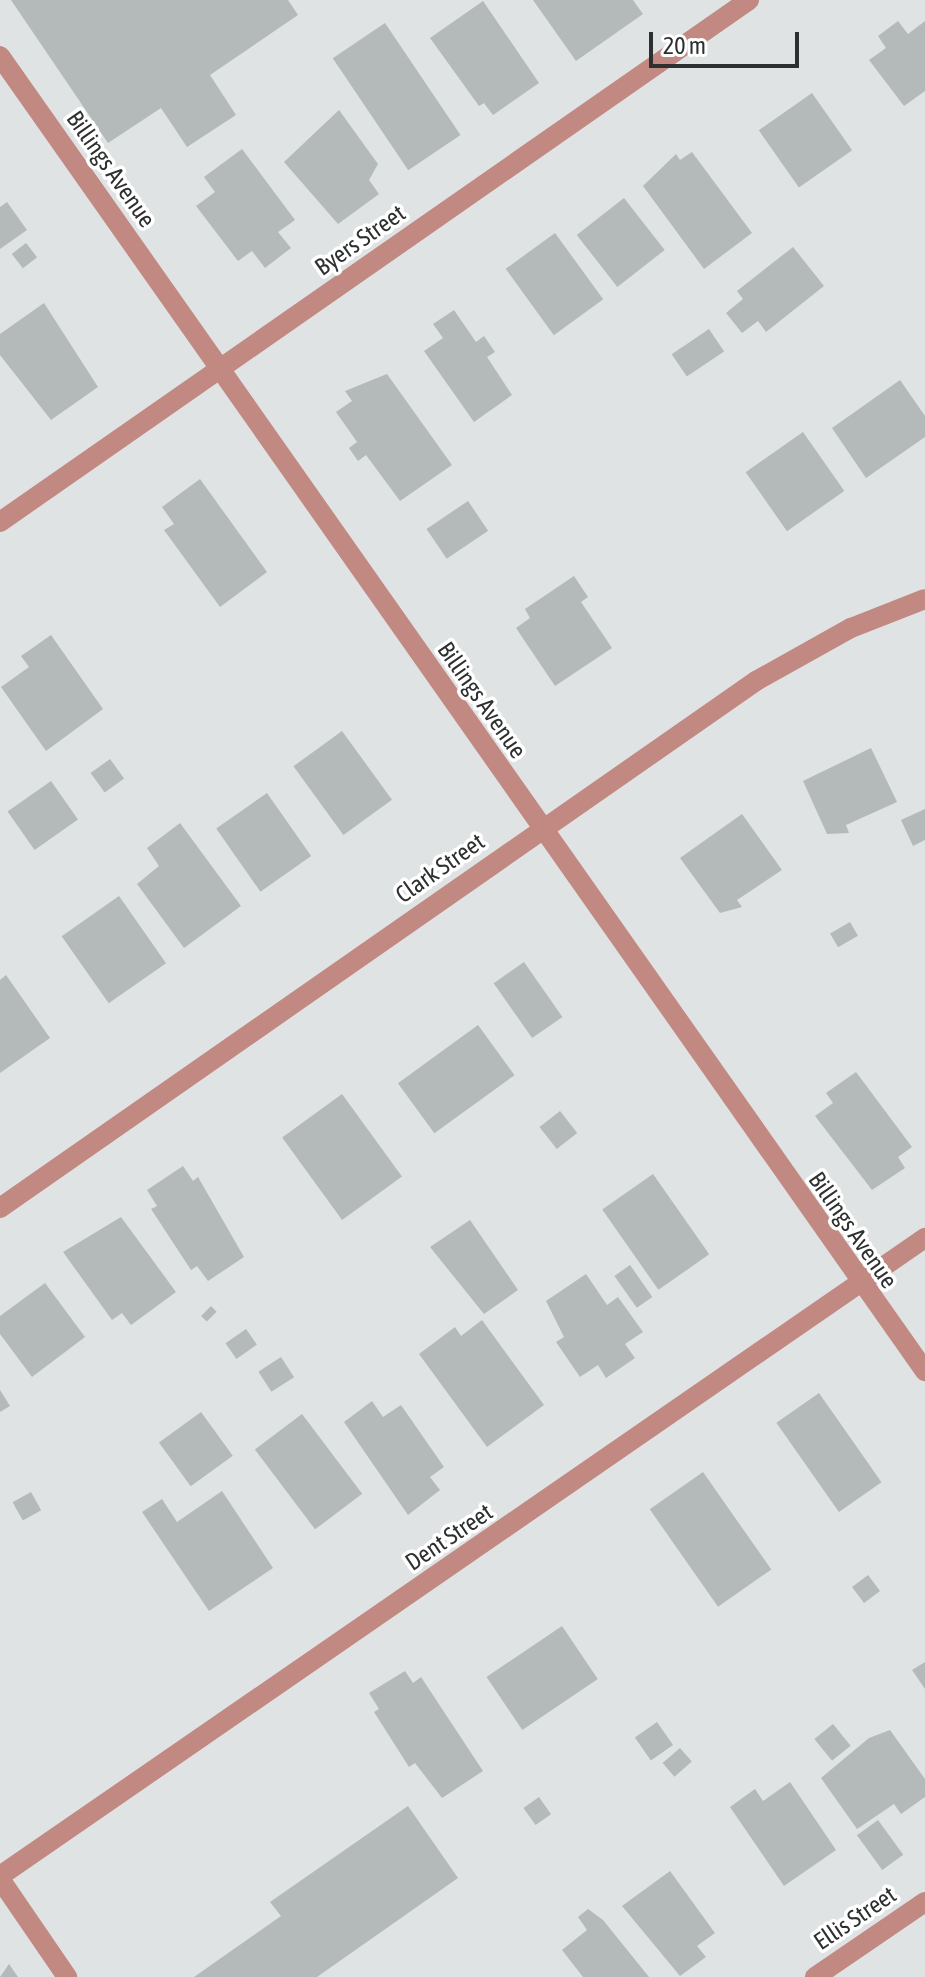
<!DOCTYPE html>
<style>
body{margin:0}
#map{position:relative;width:925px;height:1977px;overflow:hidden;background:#dfe3e4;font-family:"Asap Condensed",sans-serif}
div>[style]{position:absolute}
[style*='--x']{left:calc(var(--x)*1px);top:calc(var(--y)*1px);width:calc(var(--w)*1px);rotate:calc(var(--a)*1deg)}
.building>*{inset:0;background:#b4b9b9;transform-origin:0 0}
.minor>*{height:20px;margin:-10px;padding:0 10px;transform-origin:10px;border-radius:10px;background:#c28882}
span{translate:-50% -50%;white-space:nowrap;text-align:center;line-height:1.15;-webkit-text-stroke:7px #fff;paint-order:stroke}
.street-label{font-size:24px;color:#2e3030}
.scale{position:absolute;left:649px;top:32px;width:150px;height:36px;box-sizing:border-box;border:4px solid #2e3030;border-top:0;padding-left:10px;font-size:24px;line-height:28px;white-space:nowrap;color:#2e3030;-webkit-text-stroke:6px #fff;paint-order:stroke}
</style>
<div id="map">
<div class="building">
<div style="clip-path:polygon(11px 0,288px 0,298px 15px,210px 75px,236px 115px,187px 147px,161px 108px,108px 143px)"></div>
<div style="clip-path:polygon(533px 0,633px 0,643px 14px,576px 61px)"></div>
<div style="clip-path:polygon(483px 1px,539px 83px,493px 115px,484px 103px,479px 106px,430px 38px)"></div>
<div style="clip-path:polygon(898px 21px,908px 34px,925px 21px,925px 91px,904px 106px,869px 60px,886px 48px,878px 36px)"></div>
<div style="left:385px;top:23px;width:135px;height:63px;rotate:56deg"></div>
<div style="left:812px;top:93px;width:70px;height:65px;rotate:55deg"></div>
<div style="clip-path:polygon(339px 110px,378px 164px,369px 180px,379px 194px,338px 224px,284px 162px)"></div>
<div style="clip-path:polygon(242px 149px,295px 220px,278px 232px,291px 248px,265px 268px,252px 251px,238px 261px,196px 206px,215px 192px,204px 177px)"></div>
<div style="clip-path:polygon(692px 152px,752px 233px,704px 269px,643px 186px,676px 154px,680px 160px)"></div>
<div style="left:624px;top:198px;width:66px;height:60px;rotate:52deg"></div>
<div style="clip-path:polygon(7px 202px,27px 230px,0 249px,0 207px)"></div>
<div style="left:555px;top:233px;width:82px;height:61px;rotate:54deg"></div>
<div style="left:26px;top:243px;width:18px;height:18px;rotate:52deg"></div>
<div style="clip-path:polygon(793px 247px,824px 286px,766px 332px,758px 321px,742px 333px,726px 313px,743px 299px,737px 291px)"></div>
<div style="clip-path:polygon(44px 303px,98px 387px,51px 420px,0 355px,0 334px)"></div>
<div style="clip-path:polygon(454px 310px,476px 342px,484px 336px,495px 352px,487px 357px,512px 395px,474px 422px,424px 351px,443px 338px,433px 324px)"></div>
<div style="left:709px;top:329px;width:27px;height:45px;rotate:56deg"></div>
<div style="clip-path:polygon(387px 374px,452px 465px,400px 501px,366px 455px,358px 461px,349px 448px,357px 442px,336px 412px,352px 401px,345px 391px)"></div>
<div style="clip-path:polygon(900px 380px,925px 416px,925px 437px,866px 478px,832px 428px)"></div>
<div style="left:803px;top:432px;width:72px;height:70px;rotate:55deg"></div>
<div style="clip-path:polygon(200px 479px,267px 572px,220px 607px,164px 530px,174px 524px,162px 507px)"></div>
<div style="left:468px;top:501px;width:36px;height:50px;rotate:56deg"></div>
<div style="clip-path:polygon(574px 576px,588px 597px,581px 602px,612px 648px,555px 686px,516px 628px,530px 618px,525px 609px)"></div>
<div style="clip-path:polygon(51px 635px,103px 709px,46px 751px,1px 687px,29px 667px,21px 656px)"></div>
<div style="left:342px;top:731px;width:85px;height:60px;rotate:54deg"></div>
<div style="clip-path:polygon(871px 748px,897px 802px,846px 825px,849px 833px,827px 834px,803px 781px)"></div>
<div style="left:110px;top:759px;width:24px;height:24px;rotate:54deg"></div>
<div style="left:51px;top:781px;width:47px;height:53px;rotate:55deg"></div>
<div style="left:267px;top:793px;width:77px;height:62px;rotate:55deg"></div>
<div style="clip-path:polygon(925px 809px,925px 840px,913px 846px,901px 820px)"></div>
<div style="clip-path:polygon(742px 814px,782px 870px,737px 900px,742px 907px,720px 913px,680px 858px)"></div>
<div style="clip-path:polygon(180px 823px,241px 906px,184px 948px,137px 884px,159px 866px,147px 848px)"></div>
<div style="left:119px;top:896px;width:82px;height:70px;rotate:55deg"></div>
<div style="left:850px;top:922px;width:16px;height:23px;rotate:60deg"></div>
<div style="left:524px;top:962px;width:67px;height:37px;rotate:55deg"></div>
<div style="clip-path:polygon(6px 975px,50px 1038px,0 1073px,0 980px)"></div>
<div style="left:478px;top:1025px;width:62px;height:99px;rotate:54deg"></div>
<div style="clip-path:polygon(856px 1072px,912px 1147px,898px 1157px,905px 1168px,872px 1190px,815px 1116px,833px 1103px,826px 1093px)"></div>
<div style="left:342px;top:1094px;width:102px;height:74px;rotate:54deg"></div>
<div style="left:560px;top:1111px;width:28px;height:26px;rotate:52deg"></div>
<div style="clip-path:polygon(183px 1166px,193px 1181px,198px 1177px,244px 1257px,208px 1281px,197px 1266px,191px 1270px,151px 1209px,157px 1206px,147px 1190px)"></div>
<div style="left:653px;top:1174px;width:98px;height:62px;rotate:55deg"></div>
<div style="clip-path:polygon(121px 1217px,176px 1292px,131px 1325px,122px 1313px,112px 1320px,63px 1252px)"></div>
<div style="clip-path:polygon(470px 1220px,518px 1290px,484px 1314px,430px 1247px)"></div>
<div style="left:630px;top:1265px;width:39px;height:19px;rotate:55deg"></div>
<div style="clip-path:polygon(586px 1274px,607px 1305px,618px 1297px,643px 1332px,625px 1344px,635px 1358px,606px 1378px,598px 1365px,580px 1377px,556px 1342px,564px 1337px,546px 1301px)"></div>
<div style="clip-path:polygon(45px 1283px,85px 1337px,32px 1377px,0 1334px,0 1316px)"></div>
<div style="left:211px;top:1306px;width:8px;height:14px;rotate:45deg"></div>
<div style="clip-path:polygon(482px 1320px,544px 1405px,487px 1447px,419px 1354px,455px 1327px,461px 1336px)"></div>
<div style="left:246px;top:1329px;width:19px;height:25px;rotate:55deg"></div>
<div style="left:281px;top:1357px;width:24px;height:27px;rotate:57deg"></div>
<div style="clip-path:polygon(0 1390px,10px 1406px,0 1412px)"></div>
<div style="left:819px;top:1393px;width:109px;height:52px;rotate:55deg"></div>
<div style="clip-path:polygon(372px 1401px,383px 1417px,401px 1405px,444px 1467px,430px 1477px,440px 1490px,408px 1515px,344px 1422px)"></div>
<div style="left:201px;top:1412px;width:54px;height:52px;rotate:54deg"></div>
<div style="left:302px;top:1414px;width:100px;height:59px;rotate:53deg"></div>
<div style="left:703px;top:1472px;width:119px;height:65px;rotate:55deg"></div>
<div style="clip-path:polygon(222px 1491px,273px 1568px,209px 1611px,142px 1512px,162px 1499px,177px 1522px)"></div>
<div style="left:31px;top:1492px;width:21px;height:21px;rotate:61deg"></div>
<div style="left:868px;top:1575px;width:20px;height:20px;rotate:53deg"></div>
<div style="left:562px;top:1626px;width:64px;height:91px;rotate:56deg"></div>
<div style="clip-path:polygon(925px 1662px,925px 1689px,912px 1670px)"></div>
<div style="clip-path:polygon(405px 1671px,413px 1683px,421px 1677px,483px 1771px,442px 1798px,415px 1763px,409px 1767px,374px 1712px,379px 1709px,369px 1693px)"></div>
<div style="left:657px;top:1722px;width:28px;height:27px;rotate:55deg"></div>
<div style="left:833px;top:1724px;width:28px;height:24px;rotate:51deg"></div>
<div style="clip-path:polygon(890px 1730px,925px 1779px,925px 1797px,901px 1814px,894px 1804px,857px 1829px,821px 1778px,869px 1738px)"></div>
<div style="left:680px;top:1748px;width:18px;height:23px;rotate:49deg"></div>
<div style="clip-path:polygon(790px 1782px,836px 1850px,784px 1886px,730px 1807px,755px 1789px,763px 1801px)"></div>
<div style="left:539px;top:1797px;width:21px;height:19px;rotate:55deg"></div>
<div style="clip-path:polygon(408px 1806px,458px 1878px,317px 1977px,194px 1977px,281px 1916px,270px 1902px)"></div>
<div style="left:878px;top:1820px;width:43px;height:26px;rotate:54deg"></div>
<div style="clip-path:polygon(670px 1871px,715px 1933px,697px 1946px,706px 1957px,680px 1976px,622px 1906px)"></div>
<div style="clip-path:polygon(588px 1909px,603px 1920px,649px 1977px,583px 1977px,562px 1950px,587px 1930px,578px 1917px)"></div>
<div style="clip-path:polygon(9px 1964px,18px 1977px,0 1977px)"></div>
</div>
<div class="minor">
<div style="--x:0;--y:56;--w:1608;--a:54.88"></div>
<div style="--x:0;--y:522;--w:913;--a:-34.87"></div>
<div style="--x:0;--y:1208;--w:922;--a:-34.88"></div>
<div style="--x:756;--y:681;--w:109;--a:-29.2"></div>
<div style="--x:851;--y:628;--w:79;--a:-21.4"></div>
<div style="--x:0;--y:1876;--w:1124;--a:-34.6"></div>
<div style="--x:0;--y:1879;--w:119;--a:55.6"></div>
<div style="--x:815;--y:1977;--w:133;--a:-34.3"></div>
</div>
<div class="street-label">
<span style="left:111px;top:169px;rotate:55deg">Billings Avenue</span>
<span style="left:360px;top:240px;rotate:-35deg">Byers Street</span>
<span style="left:482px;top:700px;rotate:55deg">Billings Avenue</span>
<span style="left:440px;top:868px;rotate:-35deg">Clark Street</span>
<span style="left:853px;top:1230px;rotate:55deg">Billings Avenue</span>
<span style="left:449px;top:1537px;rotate:-34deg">Dent Street</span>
<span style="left:855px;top:1918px;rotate:-34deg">Ellis Street</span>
</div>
<div class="scale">20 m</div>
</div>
